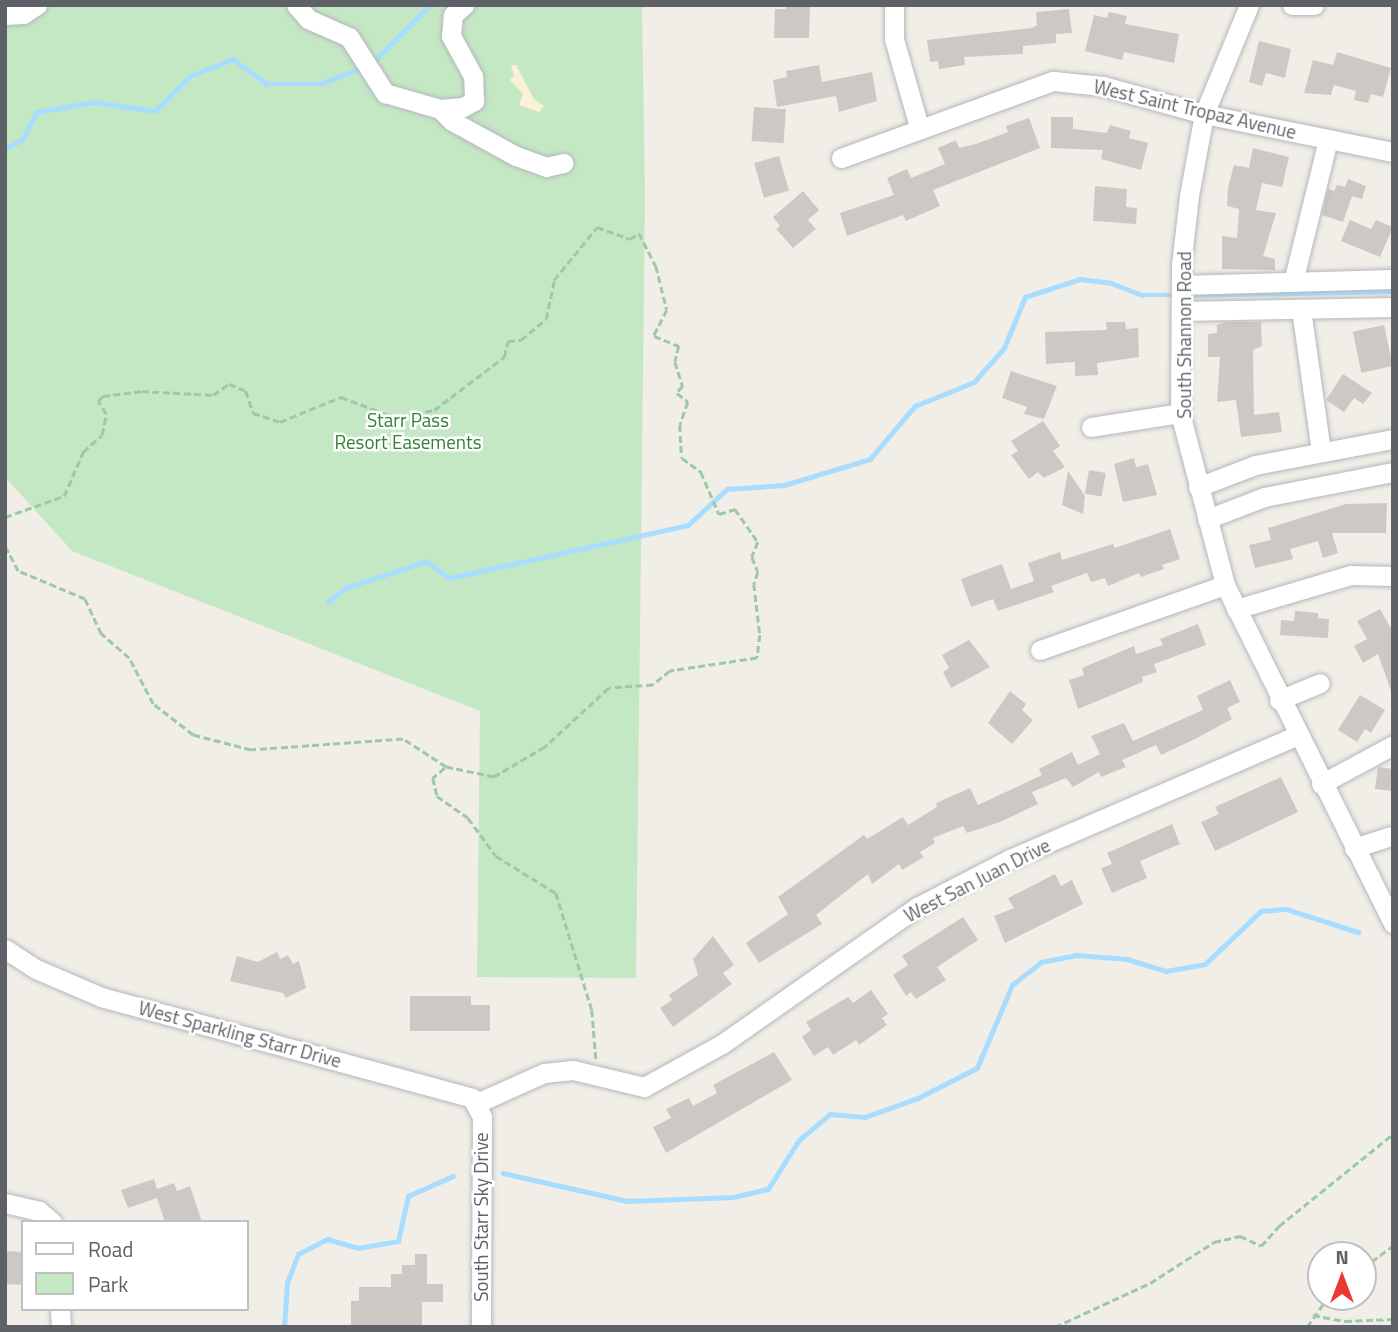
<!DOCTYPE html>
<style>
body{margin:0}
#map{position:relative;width:1398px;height:1332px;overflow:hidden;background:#f0eee7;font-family:"Titillium Web",sans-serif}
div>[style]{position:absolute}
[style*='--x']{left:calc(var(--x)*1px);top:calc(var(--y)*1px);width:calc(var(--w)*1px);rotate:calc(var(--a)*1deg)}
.green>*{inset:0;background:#c5e8c4}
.sand>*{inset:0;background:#fbf1d7}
.stream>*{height:4.5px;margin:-2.25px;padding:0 2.25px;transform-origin:2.25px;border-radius:2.25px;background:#a8ddff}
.building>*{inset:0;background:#ccc9c4;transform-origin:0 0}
.path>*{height:2.5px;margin-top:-1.25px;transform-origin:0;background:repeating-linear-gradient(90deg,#9dc9a8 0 7px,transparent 0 10.5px)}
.roads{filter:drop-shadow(0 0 2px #b4b7bb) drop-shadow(0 0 2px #b4b7bb)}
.minor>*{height:19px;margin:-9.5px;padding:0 9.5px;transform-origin:9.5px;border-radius:9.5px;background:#fff}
span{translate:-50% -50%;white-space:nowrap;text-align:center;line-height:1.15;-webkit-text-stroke:5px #fff;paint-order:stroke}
.street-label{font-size:19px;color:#5e6267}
.park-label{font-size:19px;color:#338134}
.frame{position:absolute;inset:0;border:7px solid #5e6267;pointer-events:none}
.legend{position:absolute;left:21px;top:1220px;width:228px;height:91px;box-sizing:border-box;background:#fff;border:2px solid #bfc0c2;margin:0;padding:9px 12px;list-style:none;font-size:21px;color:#5e6267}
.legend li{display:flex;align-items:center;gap:14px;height:35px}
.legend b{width:35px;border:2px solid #bfc0c2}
.north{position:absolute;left:1307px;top:1241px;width:70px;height:70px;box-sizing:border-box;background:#fff;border:2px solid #bfc0c2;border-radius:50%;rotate:0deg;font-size:19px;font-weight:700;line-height:28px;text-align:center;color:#5e6267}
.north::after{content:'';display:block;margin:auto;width:24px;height:32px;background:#ea3933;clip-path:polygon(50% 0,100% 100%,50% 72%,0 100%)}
</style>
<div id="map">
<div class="green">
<div style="clip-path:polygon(5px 5px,642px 5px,645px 198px,636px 978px,477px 977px,480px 711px,72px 551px,5px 477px)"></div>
</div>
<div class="sand">
<div style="clip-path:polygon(511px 65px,516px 65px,534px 99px,544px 106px,539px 112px,519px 105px,523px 94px,510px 80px,514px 76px)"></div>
</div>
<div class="stream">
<div style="--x:372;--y:63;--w:82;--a:-45"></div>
<div style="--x:5;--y:149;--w:21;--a:-29"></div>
<div style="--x:23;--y:139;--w:30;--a:-63"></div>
<div style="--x:37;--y:112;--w:58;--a:-10"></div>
<div style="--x:94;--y:102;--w:62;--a:8.4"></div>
<div style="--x:155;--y:111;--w:49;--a:-45"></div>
<div style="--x:190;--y:76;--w:46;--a:-21.6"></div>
<div style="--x:233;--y:59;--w:42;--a:36.3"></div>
<div style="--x:267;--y:84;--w:53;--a:0"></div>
<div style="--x:320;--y:84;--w:44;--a:-21.3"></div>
<div style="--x:1186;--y:295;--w:207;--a:-1.1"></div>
<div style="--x:328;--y:602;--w:22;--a:-39"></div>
<div style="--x:345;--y:588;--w:86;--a:-18.2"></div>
<div style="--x:427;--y:561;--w:28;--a:38"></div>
<div style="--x:449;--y:578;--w:245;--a:-12.5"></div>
<div style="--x:688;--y:525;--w:53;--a:-42.7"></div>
<div style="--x:727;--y:489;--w:57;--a:-4"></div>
<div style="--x:784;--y:485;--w:90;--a:-16.8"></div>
<div style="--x:870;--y:459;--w:70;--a:-49.7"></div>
<div style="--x:915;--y:406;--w:64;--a:-22.1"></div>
<div style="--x:974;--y:382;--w:45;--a:-48.6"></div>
<div style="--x:1004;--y:348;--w:55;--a:-67.6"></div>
<div style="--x:1025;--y:297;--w:58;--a:-18.1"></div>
<div style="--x:1080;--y:279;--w:31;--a:7"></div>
<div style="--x:1111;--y:283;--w:33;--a:21"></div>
<div style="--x:1142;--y:295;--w:32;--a:0"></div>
<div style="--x:503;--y:1173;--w:127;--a:12.7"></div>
<div style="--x:627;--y:1201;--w:106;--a:-2.2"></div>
<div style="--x:733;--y:1197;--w:36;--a:-13"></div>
<div style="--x:768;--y:1189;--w:58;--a:-57.7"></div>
<div style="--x:799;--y:1140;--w:40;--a:-40"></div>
<div style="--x:830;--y:1114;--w:35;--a:5"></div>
<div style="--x:865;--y:1117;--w:56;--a:-19.7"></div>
<div style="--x:918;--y:1098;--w:66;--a:-27"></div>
<div style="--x:977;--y:1068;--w:90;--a:-67.1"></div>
<div style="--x:1012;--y:985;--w:37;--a:-38"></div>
<div style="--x:1041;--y:962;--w:36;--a:-11"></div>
<div style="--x:1076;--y:955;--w:51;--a:4.5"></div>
<div style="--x:1127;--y:959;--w:41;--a:17.1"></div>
<div style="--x:1166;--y:971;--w:40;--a:-10"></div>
<div style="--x:1205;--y:964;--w:77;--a:-43.4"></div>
<div style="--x:1261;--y:911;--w:25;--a:-5"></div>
<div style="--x:1286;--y:909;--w:76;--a:17.7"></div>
<div style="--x:135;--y:1327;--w:24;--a:0"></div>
<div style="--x:284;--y:1327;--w:44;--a:-86.1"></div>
<div style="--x:287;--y:1283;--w:31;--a:-69"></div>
<div style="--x:298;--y:1254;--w:33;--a:-27"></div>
<div style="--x:327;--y:1239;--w:32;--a:16"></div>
<div style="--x:358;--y:1248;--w:41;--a:-9.9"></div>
<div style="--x:398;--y:1241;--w:46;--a:-77.5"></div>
<div style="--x:408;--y:1196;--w:49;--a:-24"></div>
</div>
<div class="building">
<div style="clip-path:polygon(786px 5px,810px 5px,809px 38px,774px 38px,775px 9px,786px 9px)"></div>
<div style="clip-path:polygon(1069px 9px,1072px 33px,1056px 34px,1056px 43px,1023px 46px,1023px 54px,964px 57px,965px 65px,939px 69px,938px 61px,930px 62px,927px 40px,1032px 28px,1037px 25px,1036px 12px)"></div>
<div style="clip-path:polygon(1109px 12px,1127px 16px,1125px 24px,1179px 34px,1174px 63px,1124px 52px,1122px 60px,1085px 51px,1094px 15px,1107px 18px)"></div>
<div style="clip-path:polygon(1259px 41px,1291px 49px,1285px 78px,1266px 73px,1262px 86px,1249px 82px)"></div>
<div style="clip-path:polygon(1337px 52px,1391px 68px,1383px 97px,1371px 94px,1368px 103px,1354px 100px,1356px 91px,1334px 85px,1331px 95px,1304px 93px,1313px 60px,1333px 65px)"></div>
<div style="clip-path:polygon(819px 65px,822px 82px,872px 72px,877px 101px,839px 112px,836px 96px,777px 107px,773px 80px,787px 77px,786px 71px)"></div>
<div style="left:754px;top:107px;width:32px;height:34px;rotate:4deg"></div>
<div style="clip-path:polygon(1051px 117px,1073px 117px,1073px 129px,1107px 133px,1110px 125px,1131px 131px,1129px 138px,1148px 143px,1141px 170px,1101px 159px,1103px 150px,1051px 148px)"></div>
<div style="clip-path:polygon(1029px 118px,1040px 148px,933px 190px,940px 206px,906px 221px,903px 215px,847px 236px,840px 213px,894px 195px,887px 178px,907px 169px,911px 178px,945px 164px,938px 148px,956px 140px,959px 148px,976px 144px,1008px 132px,1006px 126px)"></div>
<div style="clip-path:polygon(1253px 148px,1289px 157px,1282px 187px,1262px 183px,1256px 210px,1276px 213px,1263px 256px,1275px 259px,1275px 270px,1222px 269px,1222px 236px,1237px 238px,1239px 209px,1227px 206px,1228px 188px,1234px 165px,1249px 168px)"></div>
<div style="left:779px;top:156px;width:36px;height:26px;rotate:74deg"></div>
<div style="clip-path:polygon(1348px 179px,1366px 186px,1362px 199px,1352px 196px,1343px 222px,1322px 215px,1328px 189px,1334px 191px,1337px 185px,1345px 187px)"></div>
<div style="clip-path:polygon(1095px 186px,1127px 189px,1126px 207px,1137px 208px,1136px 224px,1093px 221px)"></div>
<div style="clip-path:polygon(803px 191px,819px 210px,808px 220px,816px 229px,793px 248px,776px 229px,780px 226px,773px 217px)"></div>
<div style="clip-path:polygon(1350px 220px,1371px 229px,1376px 220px,1393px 227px,1380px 257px,1341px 241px)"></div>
<div style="clip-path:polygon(1106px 322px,1125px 322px,1126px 329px,1138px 328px,1139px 357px,1097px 363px,1098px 375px,1075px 376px,1075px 362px,1046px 364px,1045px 332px,1107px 330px)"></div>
<div style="clip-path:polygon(1261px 322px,1262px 346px,1253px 350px,1254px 415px,1279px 412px,1282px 432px,1241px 437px,1236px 400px,1217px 402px,1220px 357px,1208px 357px,1208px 334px,1217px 333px,1217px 325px,1226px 322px)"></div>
<div style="left:1384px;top:325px;width:42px;height:32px;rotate:78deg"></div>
<div style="clip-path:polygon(1011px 371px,1057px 386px,1044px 419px,1024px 414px,1027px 407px,1002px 398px)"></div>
<div style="clip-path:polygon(1343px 374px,1372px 393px,1363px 404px,1354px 398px,1344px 412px,1326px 400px)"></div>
<div style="clip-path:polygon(1043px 421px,1060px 446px,1053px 451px,1065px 467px,1044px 478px,1038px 472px,1029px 479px,1011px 455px,1018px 451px,1011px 441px)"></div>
<div style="clip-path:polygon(1134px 458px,1136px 467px,1148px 464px,1157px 495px,1123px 502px,1114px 464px)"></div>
<div style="left:1089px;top:470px;width:17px;height:24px;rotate:10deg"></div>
<div style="clip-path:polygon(1068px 471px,1085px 496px,1083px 514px,1062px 505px)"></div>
<div style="clip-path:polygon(1387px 503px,1386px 533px,1332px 533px,1338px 553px,1323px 558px,1318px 541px,1290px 549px,1293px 559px,1255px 568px,1249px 545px,1271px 540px,1268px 528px,1346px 504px)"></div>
<div style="clip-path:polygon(1170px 529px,1180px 559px,1162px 565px,1164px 569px,1141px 577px,1139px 573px,1108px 586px,1105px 578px,1091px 582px,1087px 573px,1051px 586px,1054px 592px,998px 611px,993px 599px,971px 607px,961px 579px,1002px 564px,1011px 589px,1034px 581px,1028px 563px,1060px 552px,1062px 560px,1113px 544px,1115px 548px)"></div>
<div style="clip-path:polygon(1380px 609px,1393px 632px,1391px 691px,1378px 654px,1363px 663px,1354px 646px,1367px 639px,1357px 621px)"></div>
<div style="clip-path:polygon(1295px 611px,1318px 613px,1318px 618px,1329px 619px,1328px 638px,1280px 635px,1281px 620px,1294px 621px)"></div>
<div style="clip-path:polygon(1198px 624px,1206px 645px,1154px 664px,1157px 672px,1142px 677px,1143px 682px,1078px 709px,1069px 680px,1084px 675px,1082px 668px,1134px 646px,1136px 654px,1163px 645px,1160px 639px)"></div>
<div style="clip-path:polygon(969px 640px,990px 667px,951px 688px,943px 672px,949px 668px,942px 655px)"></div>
<div style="clip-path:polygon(1230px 680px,1240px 702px,1227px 708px,1232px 719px,1195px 739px,1161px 755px,1156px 745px,1122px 760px,1126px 767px,1101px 777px,1099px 772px,1073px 787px,1066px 778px,1032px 792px,1038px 804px,1000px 822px,967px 833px,963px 826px,933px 838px,935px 843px,920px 852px,924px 857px,902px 870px,899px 864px,872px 884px,868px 874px,816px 915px,822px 924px,759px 963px,746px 943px,788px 914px,778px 897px,864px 835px,867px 839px,903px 817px,908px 825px,937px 807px,936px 803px,970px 788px,978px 805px,1042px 775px,1039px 769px,1072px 752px,1078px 765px,1100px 754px,1091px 736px,1124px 723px,1133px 741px,1203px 710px,1197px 696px)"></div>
<div style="clip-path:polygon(1010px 691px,1026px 704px,1022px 710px,1033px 720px,1012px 744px,988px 723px)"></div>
<div style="clip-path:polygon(1360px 695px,1385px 710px,1371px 733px,1365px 729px,1357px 742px,1338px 730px)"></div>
<div style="clip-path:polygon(1378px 767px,1393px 769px,1393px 791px,1375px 789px)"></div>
<div style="clip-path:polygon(1281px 777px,1298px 812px,1215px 851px,1201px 822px,1219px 814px,1215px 807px)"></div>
<div style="clip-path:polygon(1172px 824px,1180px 844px,1140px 861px,1147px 878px,1112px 893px,1101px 868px,1112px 864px,1107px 853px)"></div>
<div style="clip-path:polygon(1055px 874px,1061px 886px,1072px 880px,1083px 904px,1005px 943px,994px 916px,1014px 908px,1008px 898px)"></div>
<div style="clip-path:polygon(963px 917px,978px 940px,937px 967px,946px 980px,916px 999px,911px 992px,906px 996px,893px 975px,908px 965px,902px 956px)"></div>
<div style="clip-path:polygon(713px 936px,734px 965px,723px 973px,732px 984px,673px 1027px,660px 1008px,672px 1000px,669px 995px,698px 975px,693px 959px)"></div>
<div style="clip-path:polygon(277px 952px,280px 959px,288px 955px,293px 964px,299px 961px,306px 988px,286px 998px,283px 993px,230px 981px,237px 956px,258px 962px)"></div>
<div style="clip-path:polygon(871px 990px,888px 1014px,882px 1018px,887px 1025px,859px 1045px,856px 1040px,833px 1055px,828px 1047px,814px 1056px,802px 1037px,811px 1030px,806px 1022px,848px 997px,853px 1003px)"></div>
<div style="clip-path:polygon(410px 996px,471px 996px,471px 1005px,490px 1005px,490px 1031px,410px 1031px)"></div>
<div style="clip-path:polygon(774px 1052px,792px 1080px,666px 1153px,653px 1127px,671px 1118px,666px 1109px,689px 1098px,693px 1106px,717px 1093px,713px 1085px)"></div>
<div style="clip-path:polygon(154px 1179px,157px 1189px,174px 1183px,177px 1191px,190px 1186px,202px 1222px,165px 1222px,157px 1198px,128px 1208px,121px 1190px)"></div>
<div style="left:5px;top:1251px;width:18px;height:33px;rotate:3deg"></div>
<div style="clip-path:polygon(415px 1254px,427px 1254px,427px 1284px,443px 1284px,443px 1302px,422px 1302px,422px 1327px,351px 1327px,351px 1301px,359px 1301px,359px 1287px,391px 1287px,391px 1274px,402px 1274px,402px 1265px,415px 1265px)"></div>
</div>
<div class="path">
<div style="--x:5;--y:517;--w:63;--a:-19.6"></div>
<div style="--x:64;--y:496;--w:48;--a:-66.6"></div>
<div style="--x:83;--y:452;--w:25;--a:-42"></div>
<div style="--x:102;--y:435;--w:21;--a:-79"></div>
<div style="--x:106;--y:414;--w:15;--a:-122"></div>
<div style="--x:98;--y:401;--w:7;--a:-45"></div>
<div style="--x:103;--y:396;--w:39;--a:-7"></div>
<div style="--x:142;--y:391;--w:71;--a:3.2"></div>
<div style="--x:213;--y:395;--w:19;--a:-35"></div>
<div style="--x:229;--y:384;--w:18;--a:22"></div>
<div style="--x:246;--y:391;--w:23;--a:72"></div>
<div style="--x:253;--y:413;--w:28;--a:18"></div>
<div style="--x:280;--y:422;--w:66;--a:-22.3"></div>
<div style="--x:341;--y:397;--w:57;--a:20.7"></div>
<div style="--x:394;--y:417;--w:41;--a:-9.9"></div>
<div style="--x:434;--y:410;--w:88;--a:-37.1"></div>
<div style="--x:504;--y:357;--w:16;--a:-76"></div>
<div style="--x:508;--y:341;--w:13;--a:-4"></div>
<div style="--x:521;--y:340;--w:33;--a:-40"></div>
<div style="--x:546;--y:319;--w:40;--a:-78"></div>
<div style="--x:554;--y:280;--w:68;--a:-50.9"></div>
<div style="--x:597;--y:227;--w:35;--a:20"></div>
<div style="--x:630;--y:239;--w:11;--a:-34"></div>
<div style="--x:639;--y:233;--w:37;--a:63"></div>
<div style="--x:656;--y:266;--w:45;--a:76"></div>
<div style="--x:667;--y:310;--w:29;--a:117"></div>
<div style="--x:654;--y:336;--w:27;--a:22"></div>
<div style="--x:679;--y:346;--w:16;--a:104"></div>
<div style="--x:675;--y:362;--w:25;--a:72"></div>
<div style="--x:683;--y:386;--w:9;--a:131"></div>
<div style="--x:677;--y:393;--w:14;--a:39"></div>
<div style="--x:688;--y:402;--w:24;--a:109"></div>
<div style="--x:680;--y:425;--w:33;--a:87"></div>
<div style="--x:682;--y:458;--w:24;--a:36"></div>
<div style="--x:701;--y:472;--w:46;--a:66.8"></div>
<div style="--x:719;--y:514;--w:17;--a:-17"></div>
<div style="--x:735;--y:509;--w:40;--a:55.1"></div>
<div style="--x:758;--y:542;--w:16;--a:112"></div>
<div style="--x:752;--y:557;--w:16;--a:68"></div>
<div style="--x:758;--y:572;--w:13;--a:108"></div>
<div style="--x:754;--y:584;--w:51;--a:83.3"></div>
<div style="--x:760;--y:635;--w:23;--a:97"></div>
<div style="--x:757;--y:658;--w:88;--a:171.5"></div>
<div style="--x:670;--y:671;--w:22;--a:141"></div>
<div style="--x:653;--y:685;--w:44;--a:176.1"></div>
<div style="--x:609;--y:688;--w:87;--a:137.3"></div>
<div style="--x:545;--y:747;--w:59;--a:149.5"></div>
<div style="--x:494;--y:777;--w:49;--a:-168.2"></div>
<div style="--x:446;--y:767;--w:51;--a:-146.9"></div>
<div style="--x:403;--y:739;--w:152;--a:175.9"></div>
<div style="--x:251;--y:750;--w:60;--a:-165.5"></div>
<div style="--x:193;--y:735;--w:51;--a:-142.2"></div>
<div style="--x:153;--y:704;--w:52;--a:-117.6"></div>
<div style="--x:129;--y:658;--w:37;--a:-139"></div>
<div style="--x:101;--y:634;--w:38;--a:-115"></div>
<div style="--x:85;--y:599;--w:73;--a:-157.3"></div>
<div style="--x:18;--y:571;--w:27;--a:-118"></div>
<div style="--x:445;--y:768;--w:16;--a:140"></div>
<div style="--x:433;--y:778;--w:18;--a:77"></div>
<div style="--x:437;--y:796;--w:38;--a:35"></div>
<div style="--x:468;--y:818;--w:47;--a:53.6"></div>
<div style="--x:496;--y:856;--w:70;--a:31.7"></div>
<div style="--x:556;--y:893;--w:122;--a:72.9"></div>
<div style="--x:592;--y:1010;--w:49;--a:85.3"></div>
<div style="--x:1363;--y:1268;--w:38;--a:-37"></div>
<div style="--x:1313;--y:1315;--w:33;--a:11"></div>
<div style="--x:1345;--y:1321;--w:48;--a:-2.4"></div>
<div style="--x:1055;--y:1327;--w:105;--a:-24.9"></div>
<div style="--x:1150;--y:1283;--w:76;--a:-32.6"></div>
<div style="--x:1214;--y:1242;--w:27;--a:-13"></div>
<div style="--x:1240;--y:1236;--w:23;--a:25"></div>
<div style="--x:1261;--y:1246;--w:27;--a:-48"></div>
<div style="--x:1279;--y:1226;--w:146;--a:-38.9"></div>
<div style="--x:1307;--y:1327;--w:37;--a:-55"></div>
</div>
<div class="roads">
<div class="minor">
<div style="--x:296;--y:5;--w:18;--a:49"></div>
<div style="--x:308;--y:19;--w:45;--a:23.7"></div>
<div style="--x:349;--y:37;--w:67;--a:57.3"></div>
<div style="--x:385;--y:93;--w:57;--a:16.2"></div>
<div style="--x:440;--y:109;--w:23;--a:-5"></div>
<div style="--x:463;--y:107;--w:13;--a:-29"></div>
<div style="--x:474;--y:101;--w:25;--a:-92"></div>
<div style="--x:473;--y:76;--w:46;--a:-118.8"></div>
<div style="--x:451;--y:36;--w:21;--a:-85"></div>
<div style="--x:453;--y:15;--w:15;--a:-42"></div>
<div style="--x:894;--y:5;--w:34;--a:90"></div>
<div style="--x:894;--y:39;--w:91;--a:74.1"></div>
<div style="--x:1249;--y:5;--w:118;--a:112.4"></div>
<div style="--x:1204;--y:114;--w:83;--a:100.4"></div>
<div style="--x:1189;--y:196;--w:69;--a:96.6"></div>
<div style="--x:1181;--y:265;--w:148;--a:90.4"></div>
<div style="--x:1180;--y:413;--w:178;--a:75.3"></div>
<div style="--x:1225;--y:585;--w:378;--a:63.6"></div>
<div style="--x:1292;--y:5;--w:22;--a:0"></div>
<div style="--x:5;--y:15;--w:18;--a:-3"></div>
<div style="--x:23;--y:14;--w:17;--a:-33"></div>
<div style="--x:440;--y:109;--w:17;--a:45"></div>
<div style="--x:452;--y:121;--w:73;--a:28.7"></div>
<div style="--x:516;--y:156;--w:32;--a:20"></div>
<div style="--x:546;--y:167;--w:18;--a:-13"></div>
<div style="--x:841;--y:158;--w:226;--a:-20"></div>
<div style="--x:1053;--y:81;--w:50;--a:5.7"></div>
<div style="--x:1103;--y:86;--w:105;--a:15.5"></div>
<div style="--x:1204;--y:114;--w:193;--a:11.4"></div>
<div style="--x:1293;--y:282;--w:147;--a:-76.2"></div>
<div style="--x:1181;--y:285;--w:212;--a:-1.6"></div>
<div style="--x:1301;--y:309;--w:143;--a:82"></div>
<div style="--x:1181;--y:311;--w:212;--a:-1.1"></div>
<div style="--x:1091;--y:427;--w:90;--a:-8.9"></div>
<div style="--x:1198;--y:487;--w:61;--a:-21.1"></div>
<div style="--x:1255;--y:465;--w:140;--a:-10.7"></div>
<div style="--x:1207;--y:519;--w:61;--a:-21.1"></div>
<div style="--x:1264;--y:497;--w:131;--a:-11"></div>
<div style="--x:1236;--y:609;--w:120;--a:-16.5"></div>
<div style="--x:1351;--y:575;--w:42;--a:1.4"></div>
<div style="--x:1040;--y:650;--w:196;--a:-19.4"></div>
<div style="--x:1279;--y:700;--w:44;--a:-22.5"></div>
<div style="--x:1321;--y:784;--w:82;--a:-28.4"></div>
<div style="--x:1354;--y:848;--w:38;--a:-18"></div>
<div style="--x:5;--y:949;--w:37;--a:33"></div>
<div style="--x:36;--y:969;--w:71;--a:23.3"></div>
<div style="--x:101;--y:997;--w:385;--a:15.2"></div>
<div style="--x:472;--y:1098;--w:21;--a:62"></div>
<div style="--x:482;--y:1117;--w:210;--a:90.3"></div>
<div style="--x:477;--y:1103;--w:73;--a:-24.1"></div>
<div style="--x:544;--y:1073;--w:29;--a:-6"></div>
<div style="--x:573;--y:1070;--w:73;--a:13.5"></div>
<div style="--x:644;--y:1087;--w:89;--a:-28.9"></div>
<div style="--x:722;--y:1044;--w:238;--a:-35.1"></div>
<div style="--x:917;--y:907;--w:105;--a:-27.3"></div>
<div style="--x:1010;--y:859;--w:311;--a:-23.3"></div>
<div style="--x:5;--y:1203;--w:35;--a:13"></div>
<div style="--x:39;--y:1211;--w:17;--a:40"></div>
<div style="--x:60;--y:1309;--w:18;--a:87"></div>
</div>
</div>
<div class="street-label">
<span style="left:1195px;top:109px;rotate:13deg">West Saint Tropaz Avenue</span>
<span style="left:1184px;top:335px;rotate:-90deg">South Shannon Road</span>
<span style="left:977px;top:880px;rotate:-27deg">West San Juan Drive</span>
<span style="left:240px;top:1034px;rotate:15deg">West Sparkling Starr Drive</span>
<span style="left:481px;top:1217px;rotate:-90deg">South Starr Sky Drive</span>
</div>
<div class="park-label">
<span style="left:408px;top:431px">Starr Pass<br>Resort Easements</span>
</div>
<div class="frame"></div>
<ul class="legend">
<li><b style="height:9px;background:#fff"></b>Road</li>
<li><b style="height:19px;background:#c5e8c4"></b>Park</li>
</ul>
<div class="north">N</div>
</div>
